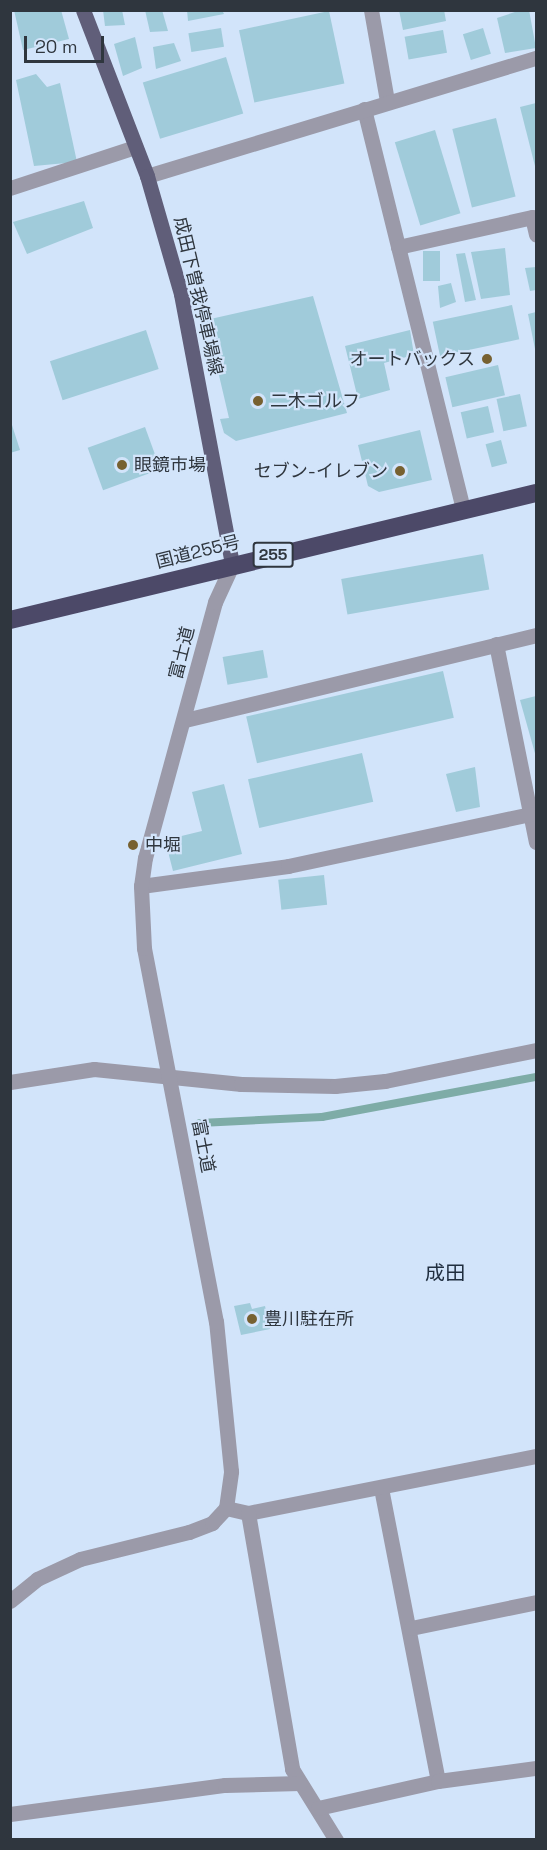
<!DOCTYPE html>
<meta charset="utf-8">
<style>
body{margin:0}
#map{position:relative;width:547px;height:1850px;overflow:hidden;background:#d2e4fa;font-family:"Space Grotesk","Noto Sans JP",sans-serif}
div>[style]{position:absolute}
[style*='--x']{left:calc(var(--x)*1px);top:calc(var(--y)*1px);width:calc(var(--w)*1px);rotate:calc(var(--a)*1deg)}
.stream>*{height:8px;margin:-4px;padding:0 4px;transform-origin:4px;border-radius:4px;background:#7eaca7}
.building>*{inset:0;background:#a0cbda;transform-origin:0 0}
.minor>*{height:15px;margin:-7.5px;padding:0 7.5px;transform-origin:7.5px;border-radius:7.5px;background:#9b9aa9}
.major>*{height:15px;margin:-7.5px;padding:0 7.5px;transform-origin:7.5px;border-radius:7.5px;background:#605e79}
.highway>*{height:18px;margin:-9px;padding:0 9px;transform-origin:9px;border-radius:9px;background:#4c4968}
.dots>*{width:16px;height:16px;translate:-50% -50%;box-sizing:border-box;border:3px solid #d2e4fa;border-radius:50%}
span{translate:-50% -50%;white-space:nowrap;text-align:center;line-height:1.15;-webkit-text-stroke:4.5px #d2e4fa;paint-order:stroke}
.shield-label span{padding:2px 4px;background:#d2e4fa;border:2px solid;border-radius:4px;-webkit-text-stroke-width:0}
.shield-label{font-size:16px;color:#2f363e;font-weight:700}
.street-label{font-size:18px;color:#2f363e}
.poi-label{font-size:18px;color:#2f363e}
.right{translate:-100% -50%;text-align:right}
.left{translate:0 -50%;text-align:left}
.neighbourhood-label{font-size:20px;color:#202e3f}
.frame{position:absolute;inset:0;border:12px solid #2f363e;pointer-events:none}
.scale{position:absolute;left:24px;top:36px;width:80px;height:27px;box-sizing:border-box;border:3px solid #2f363e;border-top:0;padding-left:8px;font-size:18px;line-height:21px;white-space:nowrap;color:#2f363e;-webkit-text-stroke:4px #d2e4fa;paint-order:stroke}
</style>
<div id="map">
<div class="stream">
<div style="--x:200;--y:1123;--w:122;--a:-2.8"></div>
<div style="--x:322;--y:1117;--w:218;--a:-10.6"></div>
</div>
<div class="building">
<div style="clip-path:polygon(14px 10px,61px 10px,69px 39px,23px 50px)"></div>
<div style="clip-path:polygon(103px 10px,122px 10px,125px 25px,105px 26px)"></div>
<div style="clip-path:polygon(145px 10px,162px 10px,168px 31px,150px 32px)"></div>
<div style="clip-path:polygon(187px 10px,222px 10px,224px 14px,188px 21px)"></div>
<div style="clip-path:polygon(399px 10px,444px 10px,446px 21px,403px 30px)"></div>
<div style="clip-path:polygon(521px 10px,529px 10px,536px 48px,505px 53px,497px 18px)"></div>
<div style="left:329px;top:11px;width:74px;height:92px;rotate:78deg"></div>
<div style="left:221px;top:28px;width:19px;height:33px;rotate:81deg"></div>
<div style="left:483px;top:28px;width:27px;height:21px;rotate:73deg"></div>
<div style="left:443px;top:30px;width:23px;height:39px;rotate:80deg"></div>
<div style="clip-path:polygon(135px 37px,142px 68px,123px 76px,114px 44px)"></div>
<div style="clip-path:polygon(174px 43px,181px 61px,156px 69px,153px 47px)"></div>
<div style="left:226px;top:57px;width:59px;height:87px;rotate:73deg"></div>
<div style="clip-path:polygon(36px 74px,47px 87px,60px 83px,77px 162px,34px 166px,16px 80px)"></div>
<div style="clip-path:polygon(536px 103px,536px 170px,520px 107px)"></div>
<div style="left:496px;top:118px;width:81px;height:45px;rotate:76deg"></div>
<div style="left:435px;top:130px;width:87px;height:42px;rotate:73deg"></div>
<div style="clip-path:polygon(84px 201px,93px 228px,27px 254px,13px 222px)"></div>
<div style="clip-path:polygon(505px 248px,510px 295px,481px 299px,471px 252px)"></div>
<div style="left:423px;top:251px;width:17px;height:30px"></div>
<div style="clip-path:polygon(465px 253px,476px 300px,465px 302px,456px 254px)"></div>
<div style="clip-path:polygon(536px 267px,536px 290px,530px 291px,525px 268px)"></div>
<div style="clip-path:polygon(451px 283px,456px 302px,440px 308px,438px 286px)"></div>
<div style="clip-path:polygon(313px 296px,347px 413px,236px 441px,224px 433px,220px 419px,229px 418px,206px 320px)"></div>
<div style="left:512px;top:305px;width:35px;height:81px;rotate:78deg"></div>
<div style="clip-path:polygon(536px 312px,536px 349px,535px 349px,528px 314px)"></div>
<div style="left:146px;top:330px;width:41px;height:101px;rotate:72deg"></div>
<div style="clip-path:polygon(410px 330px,414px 355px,384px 363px,390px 390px,358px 399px,345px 346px)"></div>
<div style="left:498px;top:365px;width:31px;height:54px;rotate:77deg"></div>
<div style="left:520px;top:394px;width:33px;height:24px;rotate:78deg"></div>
<div style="left:488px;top:406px;width:27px;height:28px;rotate:77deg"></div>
<div style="clip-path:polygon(11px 422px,20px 450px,10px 453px,10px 423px)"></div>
<div style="left:145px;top:427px;width:45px;height:61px;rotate:70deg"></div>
<div style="clip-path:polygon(420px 430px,432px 480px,379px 492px,368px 486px,358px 445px)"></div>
<div style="left:501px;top:440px;width:24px;height:16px;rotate:75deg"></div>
<div style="left:483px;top:554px;width:36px;height:144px;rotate:80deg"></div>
<div style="left:263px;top:650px;width:28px;height:41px;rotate:80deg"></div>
<div style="left:443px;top:671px;width:48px;height:202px;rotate:77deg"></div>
<div style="clip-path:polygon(536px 696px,536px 757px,520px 700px)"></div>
<div style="left:362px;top:753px;width:50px;height:117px;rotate:77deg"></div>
<div style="clip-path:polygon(475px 767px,480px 807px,456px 812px,446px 774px)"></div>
<div style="clip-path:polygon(224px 784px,242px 854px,173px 871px,165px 840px,202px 831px,192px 792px)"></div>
<div style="left:324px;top:875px;width:30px;height:46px;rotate:84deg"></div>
<div style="clip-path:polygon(250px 1303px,252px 1309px,265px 1306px,270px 1329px,241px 1335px,234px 1306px)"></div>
</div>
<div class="minor">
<div style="--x:371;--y:10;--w:92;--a:80"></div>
<div style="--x:364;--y:109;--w:413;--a:76.1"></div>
<div style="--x:147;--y:176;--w:407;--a:-16.9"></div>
<div style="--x:10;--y:188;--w:132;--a:-18.2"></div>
<div style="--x:398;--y:247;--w:137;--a:-12.6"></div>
<div style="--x:532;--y:217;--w:18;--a:77"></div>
<div style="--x:496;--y:644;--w:202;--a:78.6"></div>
<div style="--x:185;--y:720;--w:361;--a:-13.6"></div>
<div style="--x:141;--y:886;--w:148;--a:-7.7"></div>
<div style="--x:288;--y:866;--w:248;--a:-12.1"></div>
<div style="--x:10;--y:1082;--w:85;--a:-8.8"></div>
<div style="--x:94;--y:1069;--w:148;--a:5.8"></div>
<div style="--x:241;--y:1084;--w:94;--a:1.2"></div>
<div style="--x:335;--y:1086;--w:50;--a:-5.7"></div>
<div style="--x:385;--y:1081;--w:154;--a:-11.6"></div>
<div style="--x:381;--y:1488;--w:298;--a:79"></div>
<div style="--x:226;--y:1508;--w:23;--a:13"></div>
<div style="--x:248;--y:1513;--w:294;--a:-11.2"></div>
<div style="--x:248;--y:1513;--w:260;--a:80.2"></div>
<div style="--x:292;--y:1769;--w:84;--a:58.2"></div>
<div style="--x:10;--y:1601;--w:35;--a:-39"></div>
<div style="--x:37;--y:1579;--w:47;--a:-24.9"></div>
<div style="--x:80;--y:1559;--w:112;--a:-13.9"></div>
<div style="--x:189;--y:1532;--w:25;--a:-21"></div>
<div style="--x:212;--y:1523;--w:21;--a:-47"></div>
<div style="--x:226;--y:1508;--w:37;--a:-82"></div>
<div style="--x:231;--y:1471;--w:150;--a:-95.7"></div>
<div style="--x:216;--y:1322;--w:381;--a:-100.9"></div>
<div style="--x:144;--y:948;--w:62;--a:-92.8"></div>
<div style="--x:141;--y:886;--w:28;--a:-82"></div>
<div style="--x:145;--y:858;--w:265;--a:-74.7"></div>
<div style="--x:215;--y:602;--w:41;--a:-65.3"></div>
<div style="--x:411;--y:1628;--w:128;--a:-11.7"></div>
<div style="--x:318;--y:1808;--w:123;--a:-12.7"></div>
<div style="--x:438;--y:1781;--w:99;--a:-7.6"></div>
<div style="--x:10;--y:1814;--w:217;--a:-7.7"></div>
<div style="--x:225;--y:1785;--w:75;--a:-1.5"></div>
</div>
<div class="major">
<div style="--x:83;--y:10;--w:178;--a:68.9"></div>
<div style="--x:147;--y:176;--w:123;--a:73.9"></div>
<div style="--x:181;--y:294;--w:276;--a:79.3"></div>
</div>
<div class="highway">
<div style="--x:10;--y:620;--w:541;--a:-13.57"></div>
</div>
<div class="dots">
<div style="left:487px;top:359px;background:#776131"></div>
<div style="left:258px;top:401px;background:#776131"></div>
<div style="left:122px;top:465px;background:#776131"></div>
<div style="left:400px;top:471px;background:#776131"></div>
<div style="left:133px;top:845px;background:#776131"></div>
<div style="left:252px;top:1319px;background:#776131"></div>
</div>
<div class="shield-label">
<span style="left:273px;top:555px">255</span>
</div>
<div class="street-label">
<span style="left:198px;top:296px;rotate:77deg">成田下曽我停車場線</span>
<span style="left:198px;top:552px;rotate:-14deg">国道255号</span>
<span style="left:182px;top:653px;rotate:-76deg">富士道</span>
<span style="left:203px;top:1146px;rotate:79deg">富士道</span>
</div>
<div class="poi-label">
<span class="right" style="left:475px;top:359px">オートバックス</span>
<span class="left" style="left:270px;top:401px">二木ゴルフ</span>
<span class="left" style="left:134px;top:465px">眼鏡市場</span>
<span class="right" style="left:388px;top:471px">セブン-イレブン</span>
<span class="left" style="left:145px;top:845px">中堀</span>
<span class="left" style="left:264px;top:1319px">豊川駐在所</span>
</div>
<div class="neighbourhood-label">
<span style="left:445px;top:1273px">成田</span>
</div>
<div class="frame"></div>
<div class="scale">20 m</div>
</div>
